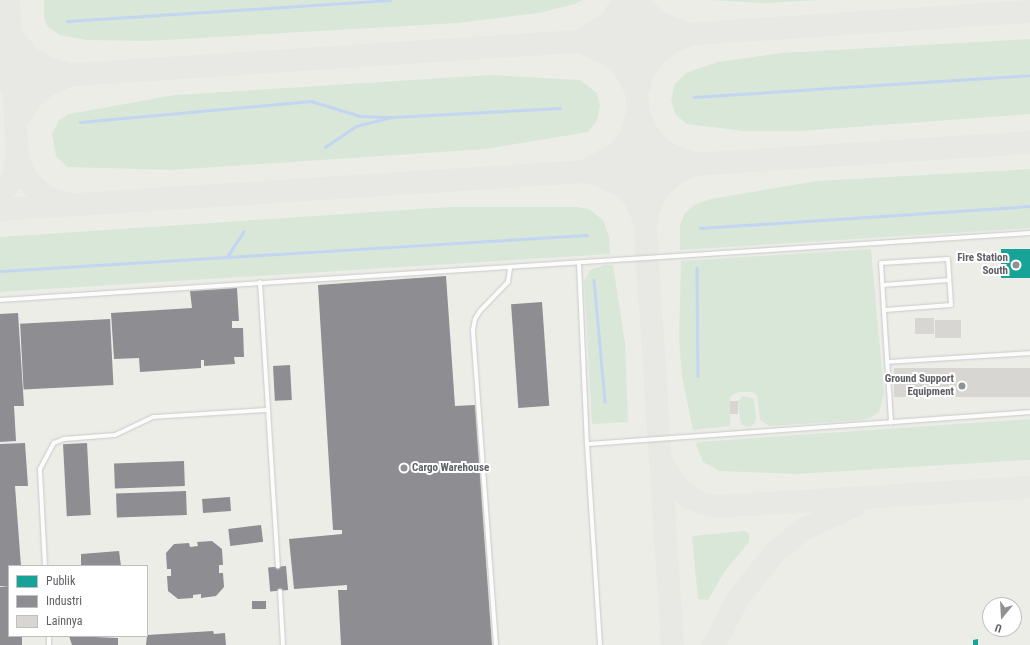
<!DOCTYPE html>
<style>
body{margin:0}
#map{position:relative;width:1030px;height:645px;overflow:hidden;background:#edede8;font-family:"Roboto Condensed",sans-serif}
div>[style]{position:absolute}
[style*='--x']{left:calc(var(--x)*1px);top:calc(var(--y)*1px);width:calc(var(--w)*1px);rotate:calc(var(--a)*1deg)}
.green>*{inset:0;background:#d8e7d8}
.public>*{inset:0;background:#17a398;transform-origin:0 0}
.industry>*{inset:0;background:#8d8d92;transform-origin:0 0}
.stream>*{height:2.5px;margin:-1.25px;padding:0 1.25px;transform-origin:1.25px;border-radius:1.25px;background:#c3d5f0}
.taxiway>*{height:23px;margin:-11.5px;padding:0 11.5px;transform-origin:11.5px;border-radius:11.5px;background:#e8e8e5}
.building>*{inset:0;background:#d7d6d3;transform-origin:0 0}
.roads{filter:drop-shadow(0 0 1px #c9c9c8) drop-shadow(0 0 1px #c9c9c8)}
.service>*{height:4px;margin:-2px;padding:0 2px;transform-origin:2px;border-radius:2px;background:#fcfcfc}
.dots>*{width:11px;height:11px;translate:-50% -50%;box-sizing:border-box;border:2px solid #fff;border-radius:50%}
span{translate:-50% -50%;white-space:nowrap;text-align:center;line-height:1.15;-webkit-text-stroke:4px #fff;paint-order:stroke}
.poi-label{font-size:11px;color:#5e6065;font-weight:700}
.right{translate:-100% -50%;text-align:right}
.left{translate:0 -50%;text-align:left}
.legend{position:absolute;left:8px;top:565px;width:140px;height:72px;box-sizing:border-box;background:#fff;border:1px solid #bfbfc1;margin:0;padding:5px 7px;list-style:none;font-size:12px;color:#5e6065}
.legend li{display:flex;align-items:center;gap:8px;height:20px}
.legend b{width:20px;border:1px solid #bfbfc1}
.north{position:absolute;left:982px;top:597px;width:40px;height:40px;box-sizing:border-box;background:#fff;border:1px solid #bfbfc1;border-radius:50%;rotate:198deg;font-size:11px;font-weight:700;line-height:16px;text-align:center;color:#5e6065}
.north::after{content:'';display:block;margin:auto;width:14px;height:18px;background:#909193;clip-path:polygon(50% 0,100% 100%,50% 72%,0 100%)}
</style>
<div id="map">
<div class="green">
<div style="clip-path:polygon(44px 0,582px 0,575px 4px,538px 13px,457px 23px,148px 41px,86px 40px,60px 35px,48px 27px,44px 19px)"></div>
<div style="clip-path:polygon(710px 0,823px 0,764px 3px)"></div>
<div style="clip-path:polygon(1030px 39px,1030px 114px,800px 131px,744px 131px,687px 124px,676px 115px,671px 101px,674px 85px,686px 73px,718px 62px,782px 53px)"></div>
<div style="clip-path:polygon(492px 75px,580px 80px,597px 93px,600px 106px,597px 120px,588px 132px,485px 149px,171px 170px,67px 167px,56px 156px,52px 134px,59px 120px,69px 114px,175px 95px)"></div>
<div style="clip-path:polygon(1030px 169px,1030px 228px,680px 250px,680px 225px,685px 213px,696px 204px,711px 199px,817px 181px)"></div>
<div style="clip-path:polygon(449px 207px,577px 207px,589px 209px,603px 220px,609px 237px,610px 254px,0 292px,0 237px)"></div>
<div style="clip-path:polygon(871px 249px,884px 394px,879px 412px,870px 418px,862px 420px,769px 426px,760px 420px,757px 395px,752px 392px,740px 392px,733px 394px,730px 398px,730px 426px,693px 430px,682px 376px,679px 339px,681px 261px)"></div>
<div style="clip-path:polygon(604px 265px,613px 265px,625px 343px,628px 422px,592px 424px,584px 281px,590px 270px)"></div>
<div style="clip-path:polygon(743px 396px,754px 399px,756px 418px,754px 424px,749px 427px,742px 425px,740px 419px,738px 401px)"></div>
<div style="clip-path:polygon(1030px 419px,1030px 460px,1026px 460px,797px 474px,720px 471px,703px 462px,696px 444px,698px 442px)"></div>
<div style="clip-path:polygon(745px 531px,749px 534px,749px 542px,725px 571px,708px 600px,698px 599px,692px 536px)"></div>
</div>
<div class="public">
<div style="left:1030px;top:249px;width:29px;height:29px;rotate:90deg"></div>
<div style="clip-path:polygon(978px 639px,978px 645px,973px 645px,973px 640px)"></div>
</div>
<div class="industry">
<div style="clip-path:polygon(446px 276px,455px 406px,475px 405px,492px 645px,341px 645px,338px 590px,347px 590px,347px 585px,294px 589px,289px 539px,342px 534px,342px 530px,333px 530px,318px 285px)"></div>
<div style="clip-path:polygon(237px 288px,239px 321px,232px 321px,232px 328px,243px 328px,244px 357px,234px 357px,235px 364px,204px 366px,204px 360px,201px 360px,201px 368px,140px 372px,139px 358px,114px 359px,111px 313px,192px 308px,190px 291px)"></div>
<div style="left:542px;top:302px;width:104px;height:31px;rotate:86deg"></div>
<div style="clip-path:polygon(18px 313px,24px 406px,14px 406px,16px 441px,0 442px,0 314px)"></div>
<div style="left:110px;top:319px;width:66px;height:90px;rotate:87deg"></div>
<div style="left:290px;top:365px;width:35px;height:17px;rotate:87deg"></div>
<div style="clip-path:polygon(25px 443px,28px 486px,15px 486px,21px 566px,9px 566px,9px 586px,0 586px,0 444px)"></div>
<div style="left:87px;top:443px;width:72px;height:24px;rotate:87deg"></div>
<div style="left:184px;top:461px;width:25px;height:70px;rotate:88deg"></div>
<div style="left:186px;top:491px;width:24px;height:70px;rotate:88deg"></div>
<div style="left:230px;top:497px;width:14px;height:28px;rotate:86deg"></div>
<div style="left:261px;top:525px;width:17px;height:33px;rotate:83deg"></div>
<div style="clip-path:polygon(212px 541px,222px 549px,223px 565px,219px 565px,219px 573px,223px 573px,224px 587px,216px 596px,201px 598px,201px 594px,193px 595px,193px 598px,178px 599px,168px 591px,167px 576px,171px 576px,171px 569px,167px 569px,166px 553px,174px 544px,189px 543px,190px 547px,198px 546px,197px 542px)"></div>
<div style="clip-path:polygon(119px 551px,121px 566px,81px 566px,81px 554px)"></div>
<div style="left:286px;top:566px;width:24px;height:18px;rotate:85deg"></div>
<div style="clip-path:polygon(9px 586px,9px 636px,22px 636px,22px 645px,0 645px,0 587px)"></div>
<div style="left:266px;top:601px;width:8px;height:14px;rotate:90deg"></div>
<div style="clip-path:polygon(213px 631px,214px 634px,225px 633px,226px 645px,146px 645px,147px 635px)"></div>
<div style="clip-path:polygon(69px 636px,118px 638px,118px 645px,72px 645px)"></div>
</div>
<div class="stream">
<div style="--x:67;--y:21;--w:324;--a:-3.7"></div>
<div style="--x:694;--y:97;--w:337;--a:-3.7"></div>
<div style="--x:393;--y:117;--w:167;--a:-3.1"></div>
<div style="--x:80;--y:122;--w:232;--a:-5.2"></div>
<div style="--x:311;--y:101;--w:51;--a:17"></div>
<div style="--x:360;--y:116;--w:33;--a:2"></div>
<div style="--x:325;--y:147;--w:37;--a:-34"></div>
<div style="--x:356;--y:126;--w:33;--a:-14"></div>
<div style="--x:700;--y:228;--w:331;--a:-3.8"></div>
<div style="--x:227;--y:257;--w:30;--a:-57"></div>
<div style="--x:697;--y:268;--w:108;--a:89.5"></div>
<div style="--x:0;--y:271;--w:588;--a:-3.51"></div>
<div style="--x:594;--y:280;--w:122;--a:84.8"></div>
</div>
<div class="taxiway">
<div style="--x:630;--y:0;--w:646;--a:86.27"></div>
<div style="--x:636;--y:0;--w:28;--a:46"></div>
<div style="--x:655;--y:20;--w:30;--a:24"></div>
<div style="--x:9;--y:33;--w:33;--a:50"></div>
<div style="--x:30;--y:58;--w:18;--a:29"></div>
<div style="--x:46;--y:67;--w:18;--a:16"></div>
<div style="--x:583;--y:38;--w:30;--a:-30"></div>
<div style="--x:609;--y:23;--w:27;--a:-57"></div>
<div style="--x:584;--y:43;--w:32;--a:24"></div>
<div style="--x:613;--y:56;--w:14;--a:45"></div>
<div style="--x:623;--y:66;--w:24;--a:62"></div>
<div style="--x:0;--y:79;--w:1032;--a:-3.78"></div>
<div style="--x:638;--y:87;--w:13;--a:-77"></div>
<div style="--x:641;--y:74;--w:22;--a:-58"></div>
<div style="--x:653;--y:55;--w:21;--a:-37"></div>
<div style="--x:670;--y:42;--w:15;--a:-23"></div>
<div style="--x:639;--y:117;--w:20;--a:63"></div>
<div style="--x:648;--y:135;--w:19;--a:47"></div>
<div style="--x:661;--y:149;--w:18;--a:29"></div>
<div style="--x:677;--y:158;--w:15;--a:16"></div>
<div style="--x:15;--y:120;--w:3;--a:90"></div>
<div style="--x:15;--y:123;--w:33;--a:-57"></div>
<div style="--x:33;--y:95;--w:18;--a:-38"></div>
<div style="--x:47;--y:84;--w:16;--a:-22"></div>
<div style="--x:17;--y:157;--w:22;--a:68"></div>
<div style="--x:25;--y:177;--w:20;--a:45"></div>
<div style="--x:39;--y:191;--w:10;--a:37"></div>
<div style="--x:47;--y:197;--w:21;--a:17"></div>
<div style="--x:590;--y:168;--w:32;--a:-30"></div>
<div style="--x:618;--y:152;--w:22;--a:-54"></div>
<div style="--x:631;--y:134;--w:18;--a:-74"></div>
<div style="--x:593;--y:173;--w:29;--a:22"></div>
<div style="--x:620;--y:184;--w:19;--a:43"></div>
<div style="--x:634;--y:197;--w:20;--a:66"></div>
<div style="--x:0;--y:195;--w:22;--a:-54"></div>
<div style="--x:13;--y:177;--w:20;--a:-79"></div>
<div style="--x:17;--y:157;--w:157;--a:-93.3"></div>
<div style="--x:0;--y:209;--w:1032;--a:-3.72"></div>
<div style="--x:646;--y:217;--w:12;--a:-76"></div>
<div style="--x:649;--y:205;--w:21;--a:-61"></div>
<div style="--x:659;--y:187;--w:21;--a:-43"></div>
<div style="--x:674;--y:173;--w:19;--a:-25"></div>
<div style="--x:662;--y:461;--w:25;--a:63"></div>
<div style="--x:673;--y:483;--w:18;--a:43"></div>
<div style="--x:686;--y:495;--w:18;--a:27"></div>
<div style="--x:702;--y:503;--w:14;--a:12"></div>
<div style="--x:716;--y:506;--w:315;--a:-3.5"></div>
<div style="--x:713;--y:645;--w:52;--a:-62.4"></div>
<div style="--x:737;--y:599;--w:58;--a:-52"></div>
<div style="--x:773;--y:553;--w:38;--a:-39"></div>
<div style="--x:803;--y:529;--w:56;--a:-25.2"></div>
</div>
<div class="building">
<div style="left:915px;top:318px;width:19px;height:16px"></div>
<div style="left:961px;top:320px;width:18px;height:26px;rotate:90deg"></div>
<div style="left:1030px;top:368px;width:29px;height:136px;rotate:90deg"></div>
<div style="left:730px;top:401px;width:8px;height:13px"></div>
</div>
<div class="roads">
<div class="service">
<div style="--x:579;--y:263;--w:181;--a:87.5"></div>
<div style="--x:260;--y:282;--w:285;--a:86.4"></div>
<div style="--x:883;--y:285;--w:66;--a:-4.3"></div>
<div style="--x:0;--y:300;--w:1032;--a:-3.72"></div>
<div style="--x:885;--y:310;--w:66;--a:-4.3"></div>
<div style="--x:951;--y:305;--w:46;--a:-93.7"></div>
<div style="--x:948;--y:259;--w:67;--a:176.6"></div>
<div style="--x:881;--y:263;--w:160;--a:86.4"></div>
<div style="--x:887;--y:362;--w:143;--a:-3.6"></div>
<div style="--x:45;--y:566;--w:97;--a:-93"></div>
<div style="--x:40;--y:469;--w:30;--a:-62"></div>
<div style="--x:54;--y:443;--w:11;--a:-22"></div>
<div style="--x:64;--y:439;--w:51;--a:-4.5"></div>
<div style="--x:115;--y:435;--w:42;--a:-25.3"></div>
<div style="--x:153;--y:417;--w:115;--a:-3.5"></div>
<div style="--x:280;--y:591;--w:54;--a:86.8"></div>
<div style="--x:49;--y:636;--w:9;--a:90"></div>
<div style="--x:496;--y:645;--w:316;--a:-94.2"></div>
<div style="--x:473;--y:330;--w:11;--a:-80"></div>
<div style="--x:475;--y:319;--w:9;--a:-58"></div>
<div style="--x:480;--y:311;--w:40;--a:-46"></div>
<div style="--x:508;--y:282;--w:15;--a:-82"></div>
<div style="--x:600;--y:645;--w:201;--a:-93.7"></div>
<div style="--x:587;--y:444;--w:444;--a:-4.1"></div>
</div>
</div>
<div class="dots">
<div style="left:1016px;top:265px;background:#909193"></div>
<div style="left:962px;top:386px;background:#909193"></div>
<div style="left:404px;top:468px;background:#909193"></div>
</div>
<div class="poi-label">
<span class="right" style="left:1008px;top:265px">Fire Station<br>South</span>
<span class="right" style="left:954px;top:386px">Ground Support<br>Equipment</span>
<span class="left" style="left:412px;top:468px">Cargo Warehouse</span>
</div>
<ul class="legend">
<li><b style="height:11px;background:#17a398"></b>Publik</li>
<li><b style="height:11px;background:#8d8d92"></b>Industri</li>
<li><b style="height:11px;background:#d7d6d3"></b>Lainnya</li>
</ul>
<div class="north">U</div>
</div>
